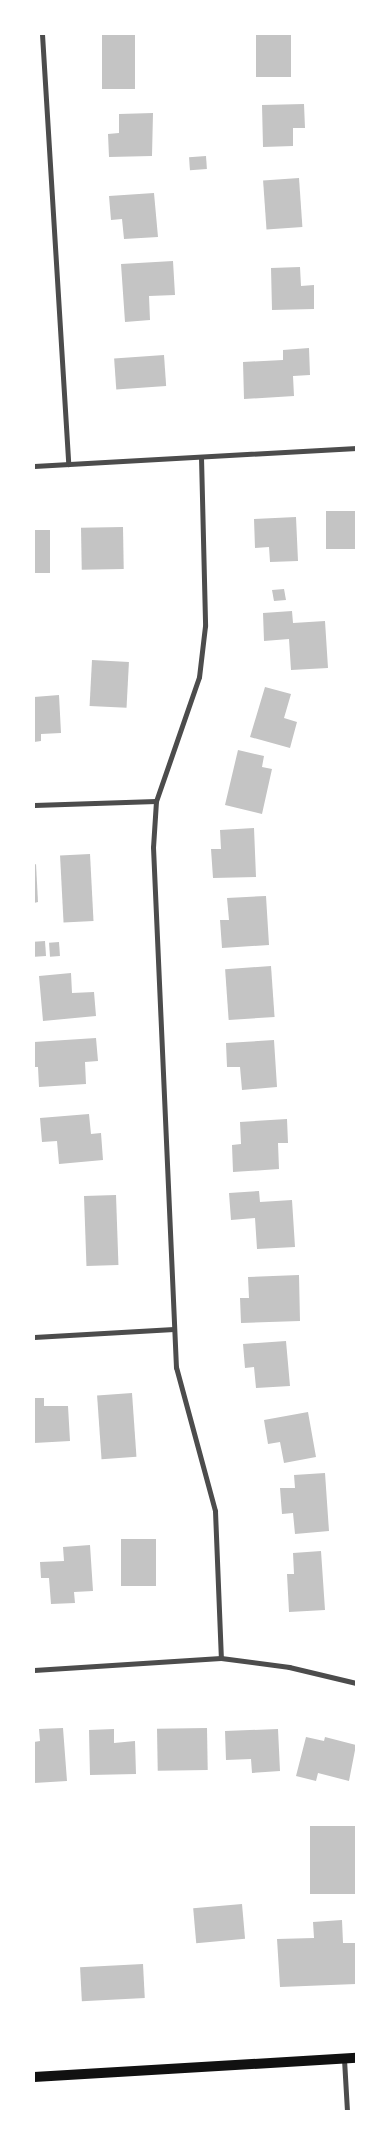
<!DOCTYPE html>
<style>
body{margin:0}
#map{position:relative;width:390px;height:2145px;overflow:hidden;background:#fff;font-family:Overpass,sans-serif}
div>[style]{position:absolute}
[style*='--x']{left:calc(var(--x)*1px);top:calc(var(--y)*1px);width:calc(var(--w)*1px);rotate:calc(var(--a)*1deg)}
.building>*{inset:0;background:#c4c4c4;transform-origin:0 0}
.minor>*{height:5px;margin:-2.5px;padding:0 2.5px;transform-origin:2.5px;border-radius:2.5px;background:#4c4c4c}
.secondary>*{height:10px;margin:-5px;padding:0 5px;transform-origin:5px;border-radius:5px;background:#111}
span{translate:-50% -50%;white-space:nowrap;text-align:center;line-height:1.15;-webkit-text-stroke:4.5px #fff;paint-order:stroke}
.frame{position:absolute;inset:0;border:35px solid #fff;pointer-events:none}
</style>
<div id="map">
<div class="building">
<div style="left:102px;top:34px;width:33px;height:55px"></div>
<div style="left:256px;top:34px;width:35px;height:43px"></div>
<div style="clip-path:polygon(304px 104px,305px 128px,293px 128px,293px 146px,263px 147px,262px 105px)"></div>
<div style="clip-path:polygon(153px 113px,152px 156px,109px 157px,108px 134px,119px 133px,119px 114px)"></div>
<div style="left:206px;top:156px;width:13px;height:17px;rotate:86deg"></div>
<div style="left:299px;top:178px;width:49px;height:36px;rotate:86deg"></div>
<div style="clip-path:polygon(154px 193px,158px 237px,124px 239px,122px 219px,111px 220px,109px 196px)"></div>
<div style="clip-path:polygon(173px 261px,175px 295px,149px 296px,150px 320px,125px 322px,121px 264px)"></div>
<div style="clip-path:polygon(300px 267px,301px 286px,314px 285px,314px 309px,272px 310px,271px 268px)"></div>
<div style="clip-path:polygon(309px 348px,310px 375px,293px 376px,294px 396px,244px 399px,243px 362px,283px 360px,283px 350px)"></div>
<div style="left:164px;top:355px;width:31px;height:50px;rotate:86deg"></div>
<div style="left:356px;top:511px;width:38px;height:30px;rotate:90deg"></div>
<div style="clip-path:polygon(296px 517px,298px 561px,270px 562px,269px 547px,255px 548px,254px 519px)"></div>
<div style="left:123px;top:527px;width:42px;height:42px;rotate:89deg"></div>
<div style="left:34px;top:530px;width:16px;height:43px"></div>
<div style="clip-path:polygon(284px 589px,286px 600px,274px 601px,272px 590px)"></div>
<div style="clip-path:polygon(292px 611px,293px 623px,325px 621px,328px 668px,291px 670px,289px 639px,264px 641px,263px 613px)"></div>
<div style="left:92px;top:660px;width:37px;height:46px;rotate:3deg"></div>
<div style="clip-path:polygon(265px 687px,291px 694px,284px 718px,297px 722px,290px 748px,250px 737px)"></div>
<div style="clip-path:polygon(59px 695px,61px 733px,41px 734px,41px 741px,34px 742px,34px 697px)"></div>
<div style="clip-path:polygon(238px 750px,264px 756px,262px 767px,272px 769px,262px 814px,225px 805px)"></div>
<div style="clip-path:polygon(254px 828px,256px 877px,213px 878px,211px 849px,221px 849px,220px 830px)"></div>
<div style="left:90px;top:854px;width:67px;height:30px;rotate:87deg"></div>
<div style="clip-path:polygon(36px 864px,38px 902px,34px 903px,34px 865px)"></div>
<div style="clip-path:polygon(266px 896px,269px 945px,222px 948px,220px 920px,229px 920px,227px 898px)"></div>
<div style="left:45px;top:941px;width:15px;height:11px;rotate:86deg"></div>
<div style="left:59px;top:942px;width:14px;height:10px;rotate:86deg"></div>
<div style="left:271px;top:966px;width:51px;height:46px;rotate:86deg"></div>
<div style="clip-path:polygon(71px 973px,72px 993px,94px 992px,96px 1016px,43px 1021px,39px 976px)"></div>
<div style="clip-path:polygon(96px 1038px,98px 1061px,85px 1062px,86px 1084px,39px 1087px,38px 1067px,34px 1067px,34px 1042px)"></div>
<div style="clip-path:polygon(274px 1040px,277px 1087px,242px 1090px,240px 1067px,227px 1067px,226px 1043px)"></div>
<div style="clip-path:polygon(89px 1114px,91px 1134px,101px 1133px,103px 1160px,59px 1164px,57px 1141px,42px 1142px,40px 1118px)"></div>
<div style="clip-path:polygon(287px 1119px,288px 1143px,278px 1143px,279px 1169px,233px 1172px,232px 1145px,241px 1144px,240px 1122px)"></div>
<div style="clip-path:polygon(259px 1191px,260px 1202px,292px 1200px,295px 1247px,257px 1249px,255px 1218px,231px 1220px,229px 1193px)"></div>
<div style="left:116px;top:1195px;width:70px;height:32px;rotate:88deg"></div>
<div style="clip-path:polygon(299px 1275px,300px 1321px,241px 1323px,240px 1298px,249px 1298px,248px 1277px)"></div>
<div style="clip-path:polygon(286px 1341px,290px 1386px,256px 1388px,254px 1367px,245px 1368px,243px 1344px)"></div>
<div style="left:132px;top:1393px;width:64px;height:35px;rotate:86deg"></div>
<div style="clip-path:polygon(34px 1398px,44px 1398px,44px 1406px,68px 1406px,70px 1441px,34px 1443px)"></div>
<div style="clip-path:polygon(308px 1412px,316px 1457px,284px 1463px,280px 1442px,268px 1444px,264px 1420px)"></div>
<div style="clip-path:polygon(325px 1473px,329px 1531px,295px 1534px,293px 1513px,282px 1514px,280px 1488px,295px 1488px,294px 1475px)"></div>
<div style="left:121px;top:1539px;width:35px;height:47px"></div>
<div style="clip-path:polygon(90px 1545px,93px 1591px,74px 1592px,75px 1603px,51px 1604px,49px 1578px,41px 1578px,40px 1562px,64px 1561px,63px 1547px)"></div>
<div style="clip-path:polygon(321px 1551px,325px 1610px,289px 1612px,287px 1574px,294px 1574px,293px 1553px)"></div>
<div style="clip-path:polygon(63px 1728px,67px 1781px,34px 1783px,34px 1742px,40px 1741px,39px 1729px)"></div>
<div style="left:207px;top:1728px;width:42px;height:50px;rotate:89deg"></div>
<div style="clip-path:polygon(114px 1729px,114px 1743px,135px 1741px,136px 1774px,90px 1775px,89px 1730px)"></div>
<div style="clip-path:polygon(278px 1729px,280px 1771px,252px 1773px,251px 1759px,226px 1760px,225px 1731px)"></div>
<div style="clip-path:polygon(306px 1737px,324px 1741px,325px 1737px,356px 1745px,349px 1781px,318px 1773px,316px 1781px,296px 1776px)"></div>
<div style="left:356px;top:1826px;width:68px;height:46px;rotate:90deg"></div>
<div style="left:242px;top:1904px;width:35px;height:49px;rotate:85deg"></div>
<div style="clip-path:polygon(342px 1920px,343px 1943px,356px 1943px,356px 1984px,280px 1987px,277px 1939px,314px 1938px,313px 1922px)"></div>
<div style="left:143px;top:1964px;width:34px;height:63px;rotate:87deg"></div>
</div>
<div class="minor">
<div style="--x:42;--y:34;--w:431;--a:86.5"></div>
<div style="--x:201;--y:457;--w:169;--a:88.6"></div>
<div style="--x:205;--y:626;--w:51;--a:96.7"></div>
<div style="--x:199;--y:677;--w:131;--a:109.1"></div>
<div style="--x:156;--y:801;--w:46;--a:93.7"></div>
<div style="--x:153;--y:847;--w:521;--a:87.47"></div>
<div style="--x:176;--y:1367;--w:149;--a:74.8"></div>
<div style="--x:215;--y:1511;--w:147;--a:87.7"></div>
<div style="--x:34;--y:466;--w:323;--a:-3.2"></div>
<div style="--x:34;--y:805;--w:122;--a:-1.9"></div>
<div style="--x:34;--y:1337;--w:140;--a:-3.3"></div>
<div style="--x:34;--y:1670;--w:187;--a:-3.7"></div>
<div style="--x:221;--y:1658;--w:69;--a:7.5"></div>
<div style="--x:289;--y:1667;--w:69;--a:13.4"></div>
<div style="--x:344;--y:2059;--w:52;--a:86.7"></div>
</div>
<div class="secondary">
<div style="--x:34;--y:2077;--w:323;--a:-3.4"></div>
</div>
<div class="frame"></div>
</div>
